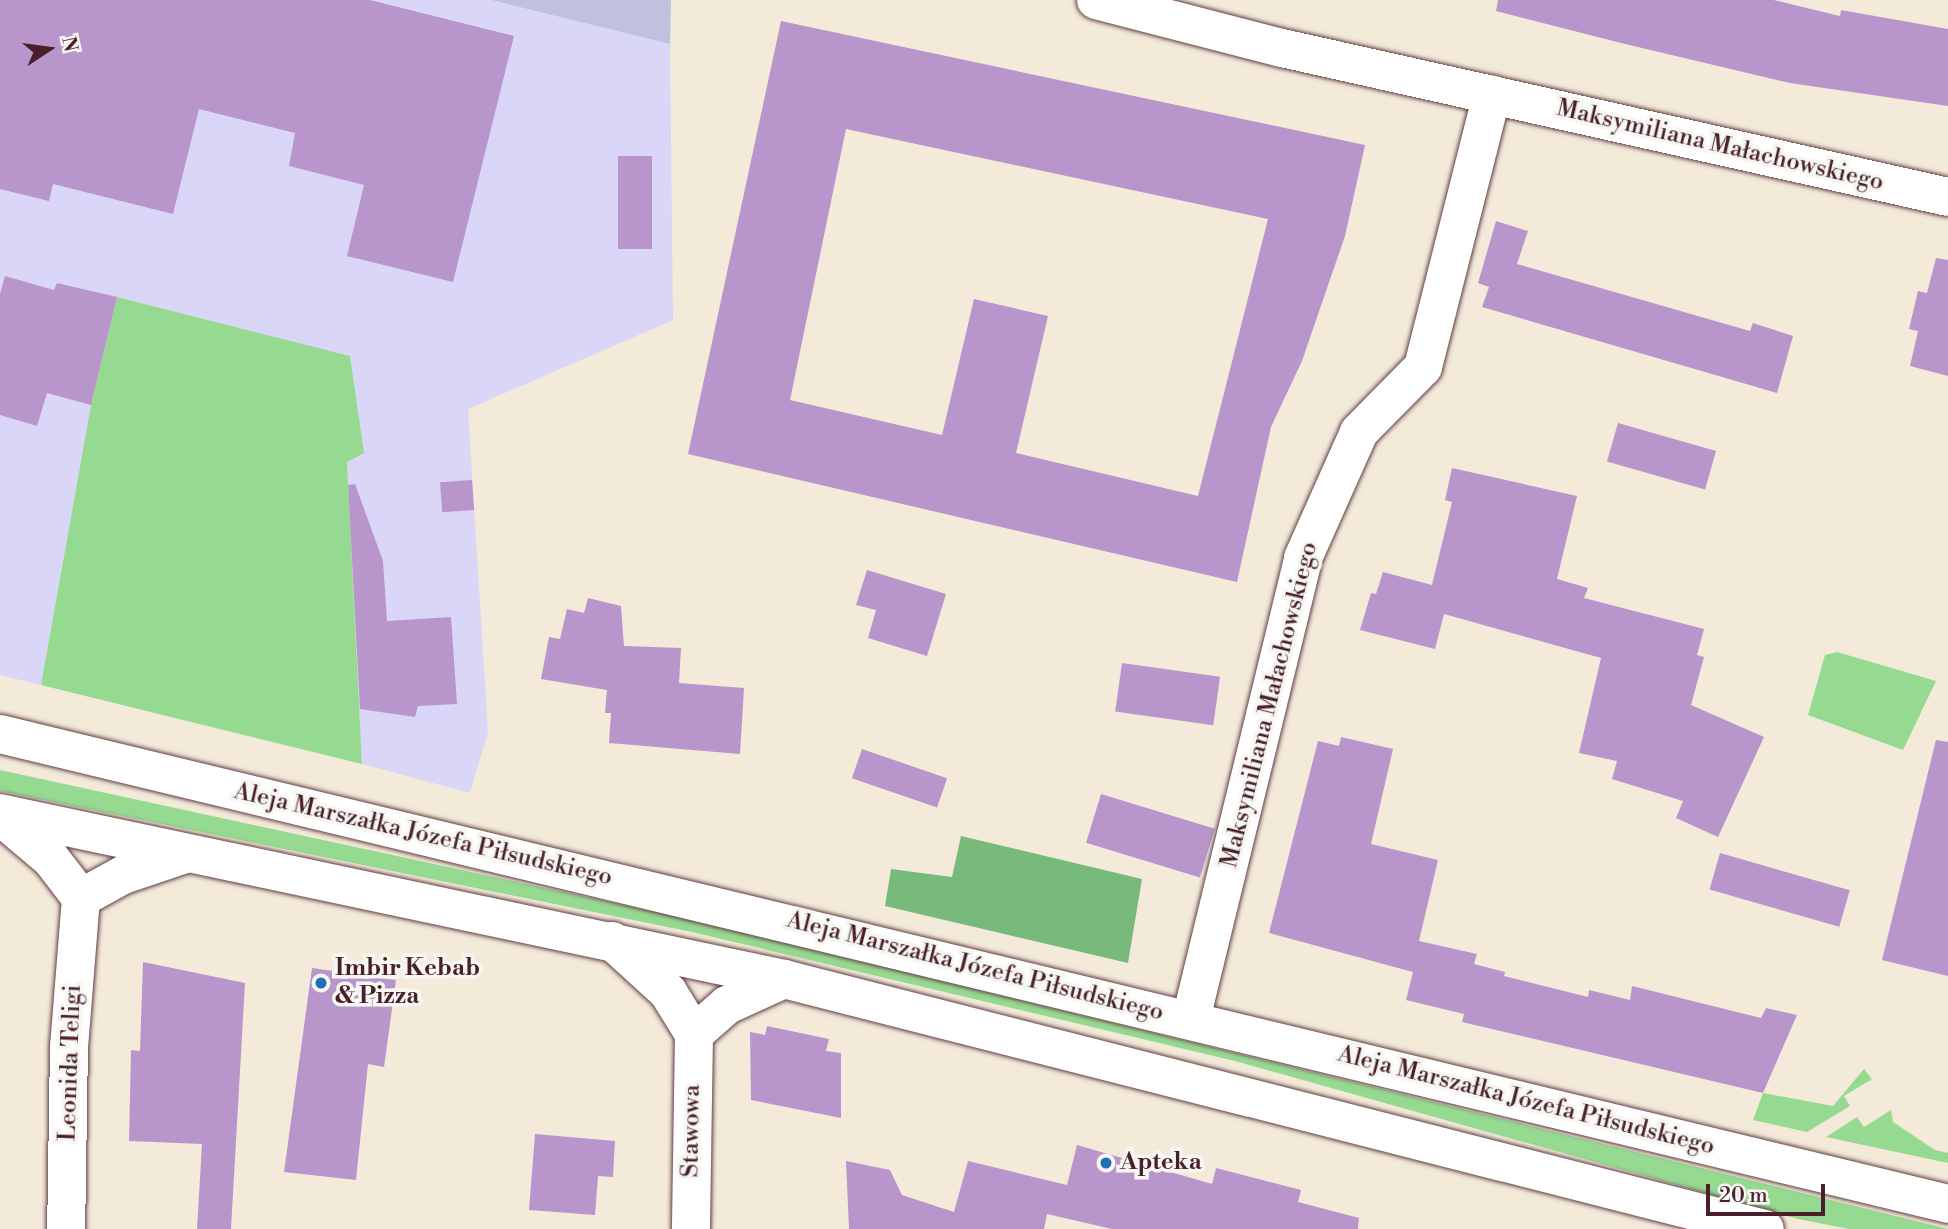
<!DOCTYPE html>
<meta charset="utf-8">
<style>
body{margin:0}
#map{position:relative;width:1948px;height:1229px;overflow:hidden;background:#f3ead9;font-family:"Libre Bodoni",serif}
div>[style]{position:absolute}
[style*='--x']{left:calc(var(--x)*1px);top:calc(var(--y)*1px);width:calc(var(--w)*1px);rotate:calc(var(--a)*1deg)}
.built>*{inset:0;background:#dad6f7}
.industrial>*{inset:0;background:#c0c2dd}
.green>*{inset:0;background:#96da92}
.forest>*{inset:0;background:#78ba7c}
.building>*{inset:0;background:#b896cc;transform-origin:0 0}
.roads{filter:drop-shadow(0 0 2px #633d45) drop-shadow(0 0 2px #633d45)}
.minor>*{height:38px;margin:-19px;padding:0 19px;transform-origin:19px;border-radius:19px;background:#fff}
.major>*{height:38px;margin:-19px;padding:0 19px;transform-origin:19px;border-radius:19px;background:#fff}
.dots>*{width:19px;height:19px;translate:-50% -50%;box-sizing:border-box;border:4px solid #f6f6f2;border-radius:50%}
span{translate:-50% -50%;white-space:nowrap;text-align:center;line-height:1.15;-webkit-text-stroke:7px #f6f6f2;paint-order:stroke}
.street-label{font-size:24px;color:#4a1f2b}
.poi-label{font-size:24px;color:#4a1f2b;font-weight:700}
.left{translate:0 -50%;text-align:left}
.north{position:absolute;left:14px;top:14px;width:70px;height:70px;-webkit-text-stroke:5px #f6f6f2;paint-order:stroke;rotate:77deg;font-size:19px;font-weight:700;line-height:28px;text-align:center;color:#4a1f2b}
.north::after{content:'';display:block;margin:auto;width:24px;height:32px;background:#4a1f2b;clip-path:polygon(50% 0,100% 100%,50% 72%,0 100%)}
.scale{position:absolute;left:1706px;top:1184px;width:119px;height:32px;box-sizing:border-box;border:4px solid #4a1f2b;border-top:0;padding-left:9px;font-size:21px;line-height:24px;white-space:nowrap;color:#4a1f2b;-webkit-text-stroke:5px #f6f6f2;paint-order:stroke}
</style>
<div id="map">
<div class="built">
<div style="clip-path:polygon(0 0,491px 0,670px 44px,673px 320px,468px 409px,488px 732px,470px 793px,362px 764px,347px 461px,350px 356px,117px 297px,91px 405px,41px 685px,0 675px)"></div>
</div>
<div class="industrial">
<div style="clip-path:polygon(491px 0,671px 0,670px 44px)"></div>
</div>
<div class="green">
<div style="clip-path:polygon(117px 297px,350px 356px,364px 453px,347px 462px,362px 764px,41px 685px,91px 405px)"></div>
<div style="clip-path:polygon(1837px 652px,1936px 681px,1903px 750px,1808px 715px,1825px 655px)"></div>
<div style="clip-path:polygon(0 770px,716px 925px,1948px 1229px,1849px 1229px,1798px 1219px,1235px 1061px,692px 932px,0 791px)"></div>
<div style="clip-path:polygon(1864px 1069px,1872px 1079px,1844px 1096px,1850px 1106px,1807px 1132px,1753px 1120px,1763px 1093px,1833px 1106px)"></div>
<div style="clip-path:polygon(1891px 1110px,1893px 1122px,1935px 1150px,1948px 1153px,1948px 1163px,1826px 1137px,1857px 1117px,1864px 1127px)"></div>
</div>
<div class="forest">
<div style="clip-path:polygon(961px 836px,1142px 879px,1128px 963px,885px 906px,891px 869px,952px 877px)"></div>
</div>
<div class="building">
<div style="clip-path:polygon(0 0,370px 0,514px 36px,453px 282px,347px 256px,364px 185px,289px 166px,295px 133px,199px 109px,173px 214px,53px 184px,49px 201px,0 189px)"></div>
<div style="clip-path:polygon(1498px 0,1774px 0,1840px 16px,1841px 10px,1948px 29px,1948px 106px,1790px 83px,1621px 43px,1496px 11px)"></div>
<div style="clip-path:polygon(evenodd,781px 21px,1365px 145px,1345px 236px,1302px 361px,1271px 427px,1237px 582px,688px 454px,781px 21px,846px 129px,1268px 219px,1198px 496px,1016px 453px,1048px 316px,974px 299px,942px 435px,790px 400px,846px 129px)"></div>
<div style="left:618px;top:156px;width:34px;height:93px"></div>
<div style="clip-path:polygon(1496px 221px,1528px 231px,1517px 264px,1750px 331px,1753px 323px,1793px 336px,1777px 393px,1482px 307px,1489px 287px,1478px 283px)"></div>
<div style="clip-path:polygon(1936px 258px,1948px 260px,1948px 376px,1910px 366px,1918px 331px,1909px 329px,1918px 291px,1927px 293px)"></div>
<div style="clip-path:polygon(5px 276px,54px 290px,57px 283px,117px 297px,91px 405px,47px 393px,37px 426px,0 415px,0 294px)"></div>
<div style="left:1618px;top:423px;width:102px;height:40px;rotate:16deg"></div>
<div style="clip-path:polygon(1452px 468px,1577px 496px,1557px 579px,1588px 588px,1584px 598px,1704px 629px,1697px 655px,1704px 657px,1691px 705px,1764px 737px,1718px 837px,1676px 818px,1683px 801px,1612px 779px,1617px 761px,1579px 753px,1601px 658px,1444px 614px,1435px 649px,1360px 630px,1371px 593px,1376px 594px,1383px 572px,1432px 585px,1452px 502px,1445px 500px)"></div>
<div style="left:472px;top:480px;width:30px;height:32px;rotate:86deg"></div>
<div style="clip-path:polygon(355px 484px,383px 561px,387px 621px,451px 617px,457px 704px,418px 706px,415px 717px,360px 709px,348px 485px)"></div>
<div style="clip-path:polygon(867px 570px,946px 594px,927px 656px,868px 638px,876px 610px,856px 605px)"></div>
<div style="clip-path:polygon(588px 598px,621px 606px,624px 646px,681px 648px,679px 683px,744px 688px,740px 754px,609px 743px,611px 713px,605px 713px,607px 690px,541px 679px,549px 637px,560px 639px,567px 609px,584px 613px)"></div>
<div style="left:1122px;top:663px;width:99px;height:49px;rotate:8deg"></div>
<div style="clip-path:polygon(1341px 737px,1393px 749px,1371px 844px,1438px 860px,1419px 941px,1477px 954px,1474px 964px,1505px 972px,1504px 976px,1588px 997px,1589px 990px,1630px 1000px,1632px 986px,1761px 1018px,1766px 1008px,1797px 1015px,1763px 1093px,1462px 1022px,1464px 1014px,1406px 1000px,1413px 972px,1269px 933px,1318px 741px,1339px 746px)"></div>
<div style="clip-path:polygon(1936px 740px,1948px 742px,1948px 976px,1882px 960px)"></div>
<div style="left:862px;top:749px;width:90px;height:31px;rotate:19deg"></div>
<div style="left:1101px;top:794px;width:119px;height:51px;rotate:17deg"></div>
<div style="left:1720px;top:853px;width:135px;height:38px;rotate:16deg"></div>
<div style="clip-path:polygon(143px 962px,245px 983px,231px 1229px,197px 1229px,202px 1144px,129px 1141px,131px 1050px,140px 1051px)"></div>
<div style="clip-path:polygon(312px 968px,396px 980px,384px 1067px,368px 1064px,356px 1180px,284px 1172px)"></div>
<div style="clip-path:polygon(767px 1026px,829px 1039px,826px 1051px,841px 1053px,841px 1118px,751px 1100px,750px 1032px,765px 1035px)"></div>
<div style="clip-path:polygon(535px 1134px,615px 1141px,613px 1177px,598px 1176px,595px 1215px,529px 1210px)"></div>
<div style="clip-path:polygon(1077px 1145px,1212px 1184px,1216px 1168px,1301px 1190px,1298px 1202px,1359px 1218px,1358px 1229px,1112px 1229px,1047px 1214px,1044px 1229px,849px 1229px,846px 1161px,890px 1170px,902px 1195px,954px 1212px,968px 1161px,1067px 1185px)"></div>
</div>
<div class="roads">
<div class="minor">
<div style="--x:1096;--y:0;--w:192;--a:14.5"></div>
<div style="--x:1282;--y:48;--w:682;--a:12.61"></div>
<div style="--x:0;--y:816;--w:67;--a:40.1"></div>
<div style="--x:51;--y:859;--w:49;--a:52.4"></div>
<div style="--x:81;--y:898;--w:148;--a:94.6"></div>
<div style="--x:69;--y:1046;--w:183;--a:90.9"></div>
<div style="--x:81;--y:898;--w:48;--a:-28.7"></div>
<div style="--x:123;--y:875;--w:65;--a:-18.7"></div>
<div style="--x:612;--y:941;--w:76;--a:42.3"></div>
<div style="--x:668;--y:992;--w:49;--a:58.2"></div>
<div style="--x:694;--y:1034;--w:195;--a:90.9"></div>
<div style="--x:1191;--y:1019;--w:474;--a:-76.3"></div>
<div style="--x:1303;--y:558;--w:138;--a:-66"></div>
<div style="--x:1359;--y:432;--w:91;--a:-45.4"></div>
<div style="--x:1423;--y:367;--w:281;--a:-75.8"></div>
<div style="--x:694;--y:1034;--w:44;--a:-41.3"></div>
<div style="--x:727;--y:1005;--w:63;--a:-24.5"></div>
</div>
<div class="major">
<div style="--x:0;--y:734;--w:2004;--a:13.56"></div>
<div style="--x:0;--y:813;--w:801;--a:11.95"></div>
<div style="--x:784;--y:979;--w:1012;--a:14.3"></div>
</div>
</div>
<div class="dots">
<div style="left:321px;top:983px;background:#1f6fb2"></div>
<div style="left:1106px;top:1163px;background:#1f6fb2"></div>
</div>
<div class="street-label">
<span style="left:1720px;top:146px;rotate:13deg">Maksymiliana Małachowskiego</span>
<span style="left:1270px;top:705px;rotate:-76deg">Maksymiliana Małachowskiego</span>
<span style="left:423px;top:835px;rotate:13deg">Aleja Marszałka Józefa Piłsudskiego</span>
<span style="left:975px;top:967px;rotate:14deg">Aleja Marszałka Józefa Piłsudskiego</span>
<span style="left:71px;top:1063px;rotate:-88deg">Leonida Teligi</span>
<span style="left:1526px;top:1101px;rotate:14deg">Aleja Marszałka Józefa Piłsudskiego</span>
<span style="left:692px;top:1131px;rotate:-89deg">Stawowa</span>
</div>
<div class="poi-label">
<span class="left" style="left:335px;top:983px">Imbir Kebab<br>&amp; Pizza</span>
<span class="left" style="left:1120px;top:1163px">Apteka</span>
</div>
<div class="north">N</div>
<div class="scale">20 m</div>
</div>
